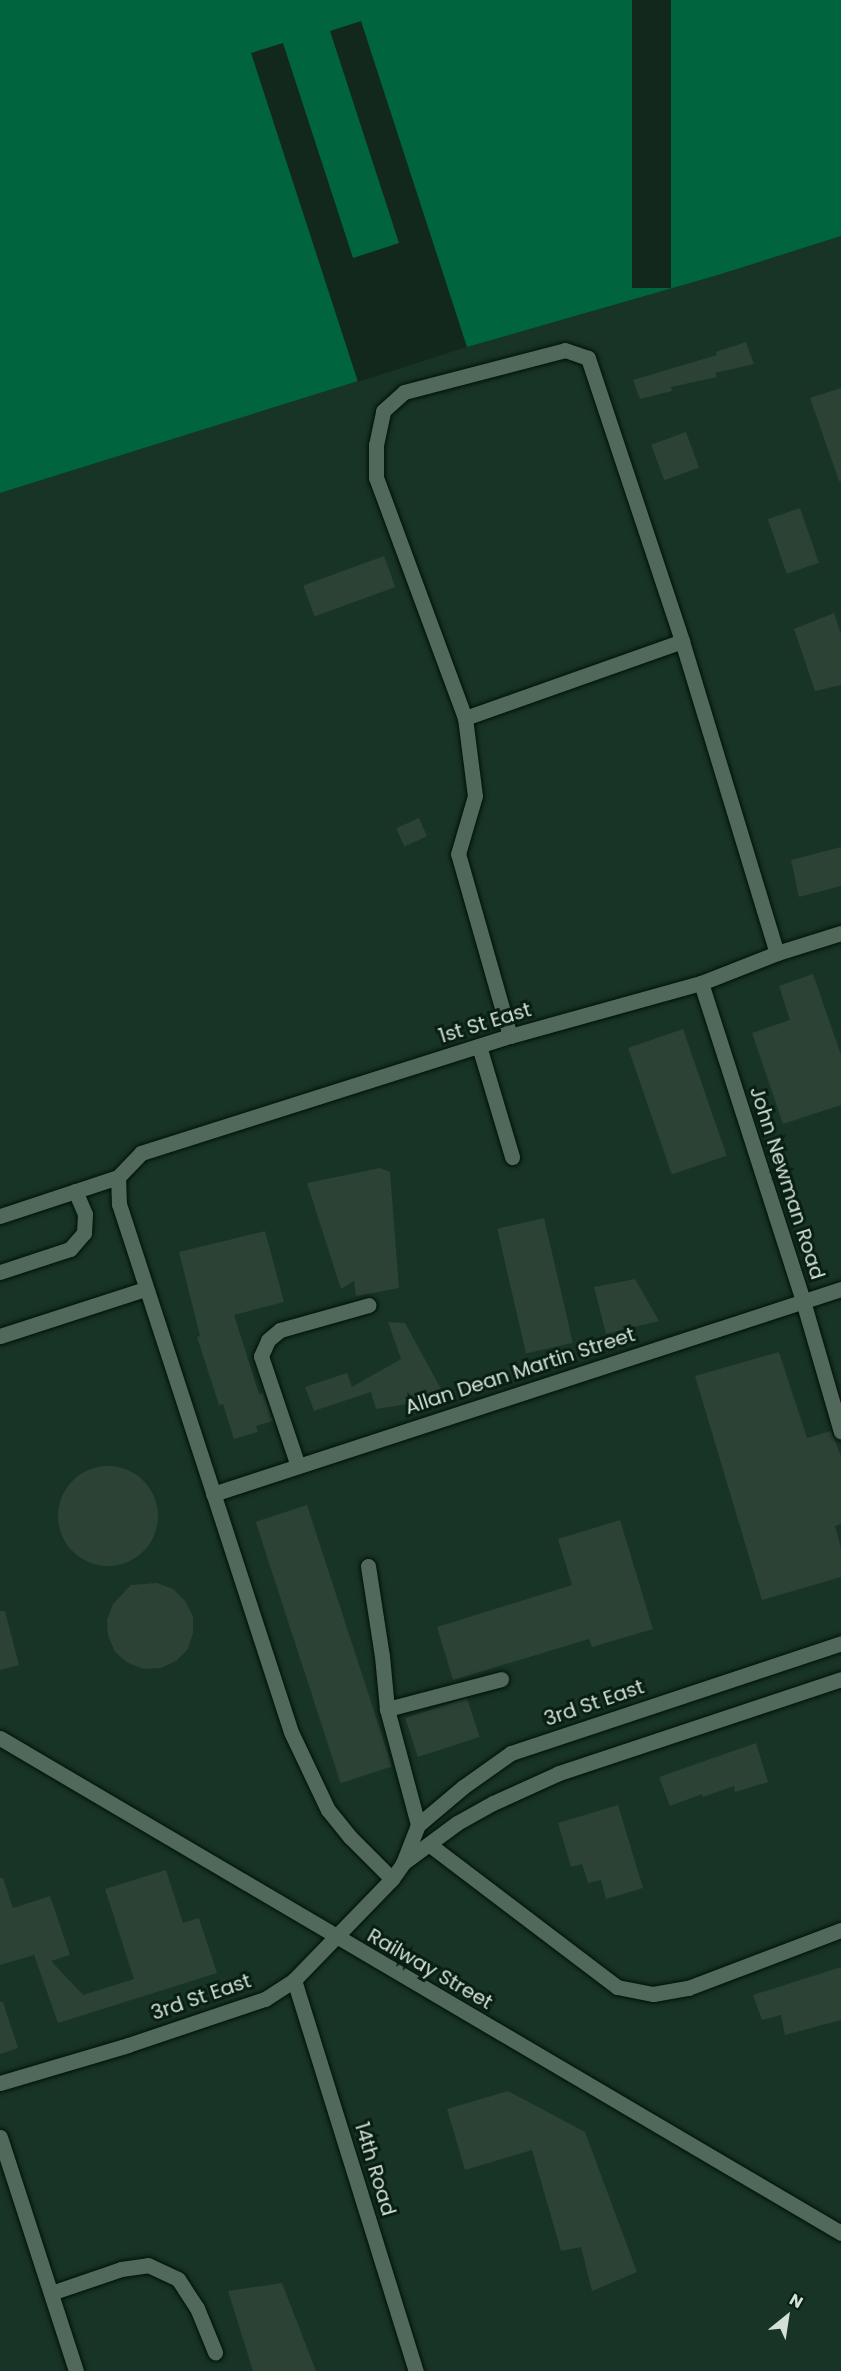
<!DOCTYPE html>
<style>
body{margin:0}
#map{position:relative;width:841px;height:2371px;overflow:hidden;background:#12281c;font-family:Poppins,sans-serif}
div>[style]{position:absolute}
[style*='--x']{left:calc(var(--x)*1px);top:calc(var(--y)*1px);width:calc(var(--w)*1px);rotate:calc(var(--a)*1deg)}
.built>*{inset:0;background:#183426}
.water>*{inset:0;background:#00653f}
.pier>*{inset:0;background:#12281c;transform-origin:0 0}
.building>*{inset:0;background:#2b4235;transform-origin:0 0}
.round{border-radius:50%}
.roads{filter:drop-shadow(0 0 2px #001007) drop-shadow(0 0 2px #001007)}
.minor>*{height:15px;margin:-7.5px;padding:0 7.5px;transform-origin:7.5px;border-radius:7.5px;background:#51695b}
span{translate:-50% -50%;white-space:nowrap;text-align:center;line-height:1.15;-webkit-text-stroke:6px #081e13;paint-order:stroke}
.street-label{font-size:20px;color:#d3e0d8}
.north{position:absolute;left:757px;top:2287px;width:60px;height:60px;-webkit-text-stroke:4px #081e13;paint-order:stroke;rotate:30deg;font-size:16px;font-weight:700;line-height:24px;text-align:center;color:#d3e0d8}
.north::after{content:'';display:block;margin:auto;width:21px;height:27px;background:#d3e0d8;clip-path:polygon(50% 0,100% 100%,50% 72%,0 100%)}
</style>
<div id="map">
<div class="built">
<div style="clip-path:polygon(841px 236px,841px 2371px,0 2371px,0 493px,467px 347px,718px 275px)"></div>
</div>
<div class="water">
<div style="clip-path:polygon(0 0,841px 0,841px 236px,718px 275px,467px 347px,0 493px)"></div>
</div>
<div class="pier">
<div style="left:632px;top:0;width:39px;height:288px"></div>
<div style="clip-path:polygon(361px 21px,467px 347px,358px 382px,251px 53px,283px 43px,353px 258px,399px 243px,330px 31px)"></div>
</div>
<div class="building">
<div style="clip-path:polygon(746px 342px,754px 364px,715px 373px,717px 377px,671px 387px,672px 391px,640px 399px,633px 380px,717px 355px,716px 352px)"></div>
<div style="clip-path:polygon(841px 388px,841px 481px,839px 481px,810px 398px)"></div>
<div style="left:686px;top:432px;width:38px;height:37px;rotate:70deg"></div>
<div style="left:800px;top:508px;width:58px;height:34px;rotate:71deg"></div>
<div style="left:384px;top:556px;width:33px;height:86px;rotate:70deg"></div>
<div style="clip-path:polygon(834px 613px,841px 634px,841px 685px,815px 691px,794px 629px)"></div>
<div style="left:419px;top:818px;width:20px;height:25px;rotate:66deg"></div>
<div style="clip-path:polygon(841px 847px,841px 886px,799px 897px,791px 860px)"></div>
<div style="clip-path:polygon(813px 974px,841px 1055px,841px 1105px,783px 1124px,752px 1033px,790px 1020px,779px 986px)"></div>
<div style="left:683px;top:1029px;width:134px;height:58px;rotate:71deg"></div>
<div style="clip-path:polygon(380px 1168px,390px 1172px,399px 1288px,356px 1296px,354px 1281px,341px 1289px,307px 1183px)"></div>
<div style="left:544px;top:1218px;width:128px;height:48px;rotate:77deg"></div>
<div style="clip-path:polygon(265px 1231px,284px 1302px,234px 1315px,259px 1394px,263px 1393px,273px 1421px,256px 1426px,258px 1432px,234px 1439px,223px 1404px,219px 1405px,197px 1337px,200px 1336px,179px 1252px)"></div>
<div style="clip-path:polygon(635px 1279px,659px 1321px,606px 1334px,594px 1287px)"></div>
<div style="clip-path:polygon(388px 1322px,405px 1323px,446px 1398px,376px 1409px,371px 1392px,314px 1411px,305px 1387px,347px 1373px,352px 1387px,401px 1359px)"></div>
<div style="clip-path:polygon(779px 1352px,807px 1438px,831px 1431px,841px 1456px,841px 1524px,835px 1526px,841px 1548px,841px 1577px,762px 1600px,695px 1376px)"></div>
<div class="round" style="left:58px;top:1466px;width:100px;height:100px"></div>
<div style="left:307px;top:1505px;width:275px;height:54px;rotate:72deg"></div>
<div style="clip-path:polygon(620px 1520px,653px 1629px,592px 1647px,589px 1639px,453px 1680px,437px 1627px,572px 1585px,558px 1539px)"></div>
<div style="clip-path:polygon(157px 1583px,173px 1589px,185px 1601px,193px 1616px,193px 1633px,188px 1649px,176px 1661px,161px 1668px,144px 1669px,128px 1663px,115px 1652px,108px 1636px,107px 1620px,113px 1604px,131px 1585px)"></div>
<div style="clip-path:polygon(0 1611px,5px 1611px,19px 1665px,0 1670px)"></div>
<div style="left:467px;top:1698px;width:41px;height:65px;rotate:72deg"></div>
<div style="clip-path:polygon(756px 1743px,768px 1782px,735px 1792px,734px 1786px,703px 1797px,702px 1794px,670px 1806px,659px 1777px)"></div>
<div style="clip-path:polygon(618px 1805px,643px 1888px,606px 1899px,601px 1880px,588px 1883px,582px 1864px,571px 1867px,558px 1823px)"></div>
<div style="clip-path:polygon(166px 1870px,183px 1923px,199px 1918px,217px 1973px,58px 2023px,34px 1955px,0 1965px,0 1878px,3px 1878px,13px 1908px,50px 1896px,70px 1955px,51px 1961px,83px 1995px,134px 1979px,105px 1889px)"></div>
<div style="clip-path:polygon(841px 1967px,841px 2020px,785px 2035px,781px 2015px,762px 2020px,753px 1995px)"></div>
<div style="clip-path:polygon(0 2002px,3px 2002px,18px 2048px,0 2054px)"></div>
<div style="clip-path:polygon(508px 2091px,585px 2132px,637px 2272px,592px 2291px,581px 2247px,561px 2251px,532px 2150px,465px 2170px,447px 2109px)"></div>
<div style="clip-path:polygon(282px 2283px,316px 2371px,253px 2371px,228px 2291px)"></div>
</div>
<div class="roads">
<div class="minor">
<div style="--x:465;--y:718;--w:230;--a:-19.5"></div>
<div style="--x:701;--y:983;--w:334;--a:72.2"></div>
<div style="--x:803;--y:1301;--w:136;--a:73.8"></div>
<div style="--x:510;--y:1036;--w:189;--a:-105.9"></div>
<div style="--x:458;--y:854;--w:60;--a:-73.7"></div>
<div style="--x:475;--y:796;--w:79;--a:-97.3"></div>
<div style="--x:465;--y:718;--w:256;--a:-110.3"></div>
<div style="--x:376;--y:478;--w:33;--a:-90"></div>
<div style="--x:376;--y:445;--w:35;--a:-78"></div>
<div style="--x:383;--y:411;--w:28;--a:-42"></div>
<div style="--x:404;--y:392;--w:166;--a:-14.6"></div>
<div style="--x:565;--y:350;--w:24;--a:19"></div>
<div style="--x:588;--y:358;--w:298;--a:71.6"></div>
<div style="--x:682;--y:641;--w:326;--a:73.1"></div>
<div style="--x:479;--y:1046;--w:116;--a:73.4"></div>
<div style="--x:0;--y:1216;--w:124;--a:-18.3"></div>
<div style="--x:0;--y:1272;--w:74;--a:-18.2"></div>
<div style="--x:70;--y:1249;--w:21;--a:-49"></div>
<div style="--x:84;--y:1233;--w:19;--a:-87"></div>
<div style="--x:85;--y:1214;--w:25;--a:-113"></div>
<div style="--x:0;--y:1336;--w:152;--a:-18"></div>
<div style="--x:298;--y:1466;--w:116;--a:-108.6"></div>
<div style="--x:261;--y:1356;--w:17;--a:-66"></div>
<div style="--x:268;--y:1340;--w:16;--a:-40"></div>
<div style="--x:280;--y:1330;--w:92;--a:-15.7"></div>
<div style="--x:213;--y:1494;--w:661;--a:-18.08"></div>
<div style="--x:368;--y:1566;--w:91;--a:81.2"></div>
<div style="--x:382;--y:1656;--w:53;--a:84.6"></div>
<div style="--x:387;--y:1709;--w:120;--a:75"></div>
<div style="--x:387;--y:1709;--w:118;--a:-14.7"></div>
<div style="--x:0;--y:1738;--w:976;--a:30.48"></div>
<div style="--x:430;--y:1845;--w:235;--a:37.2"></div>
<div style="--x:617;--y:1987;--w:37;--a:11"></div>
<div style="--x:653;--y:1994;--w:36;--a:-10"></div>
<div style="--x:688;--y:1988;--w:164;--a:-20.8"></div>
<div style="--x:403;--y:1863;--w:67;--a:-36.5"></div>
<div style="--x:457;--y:1823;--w:41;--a:-29.1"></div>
<div style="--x:493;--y:1803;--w:72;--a:-24.4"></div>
<div style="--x:559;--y:1773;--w:297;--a:-18.4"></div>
<div style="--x:392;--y:1879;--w:59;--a:-135"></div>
<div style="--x:350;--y:1837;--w:35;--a:-129"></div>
<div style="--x:328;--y:1810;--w:86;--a:-115.4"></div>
<div style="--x:291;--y:1732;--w:555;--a:-108.04"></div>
<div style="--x:119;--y:1204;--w:27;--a:-92"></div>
<div style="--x:118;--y:1177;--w:33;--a:-46"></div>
<div style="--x:141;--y:1153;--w:387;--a:-17.6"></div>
<div style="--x:510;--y:1036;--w:198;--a:-15.5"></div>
<div style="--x:701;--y:983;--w:82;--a:-21.5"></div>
<div style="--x:777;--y:953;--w:67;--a:-17.4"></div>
<div style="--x:294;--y:1980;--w:410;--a:72.7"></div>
<div style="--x:0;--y:2083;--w:134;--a:-16.5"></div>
<div style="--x:128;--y:2045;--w:145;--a:-18.6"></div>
<div style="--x:265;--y:1999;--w:35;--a:-33"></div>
<div style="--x:294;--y:1980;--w:141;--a:-45.9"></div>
<div style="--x:392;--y:1879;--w:19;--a:-55"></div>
<div style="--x:403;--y:1863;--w:41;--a:-68.5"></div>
<div style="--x:418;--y:1825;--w:59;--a:-40.2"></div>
<div style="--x:463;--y:1787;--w:59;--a:-35.3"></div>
<div style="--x:511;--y:1753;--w:348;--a:-18.4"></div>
<div style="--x:0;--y:2137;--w:246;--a:72"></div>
<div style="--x:51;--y:2293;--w:74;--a:-18.9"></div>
<div style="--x:121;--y:2269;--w:27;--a:-8"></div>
<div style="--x:148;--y:2265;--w:33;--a:25"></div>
<div style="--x:178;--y:2279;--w:35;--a:57"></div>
<div style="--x:197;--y:2308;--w:48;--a:67.8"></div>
</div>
</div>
<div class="street-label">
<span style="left:485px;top:1023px;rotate:-17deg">1st St East</span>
<span style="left:787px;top:1183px;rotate:72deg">John Newman Road</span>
<span style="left:520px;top:1371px;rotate:-18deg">Allan Dean Martin Street</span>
<span style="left:594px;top:1703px;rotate:-19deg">3rd St East</span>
<span style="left:430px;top:1969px;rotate:30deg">Railway Street</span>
<span style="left:201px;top:1997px;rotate:-19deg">3rd St East</span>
<span style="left:375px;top:2169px;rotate:73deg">14th Road</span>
</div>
<div class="north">N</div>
</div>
